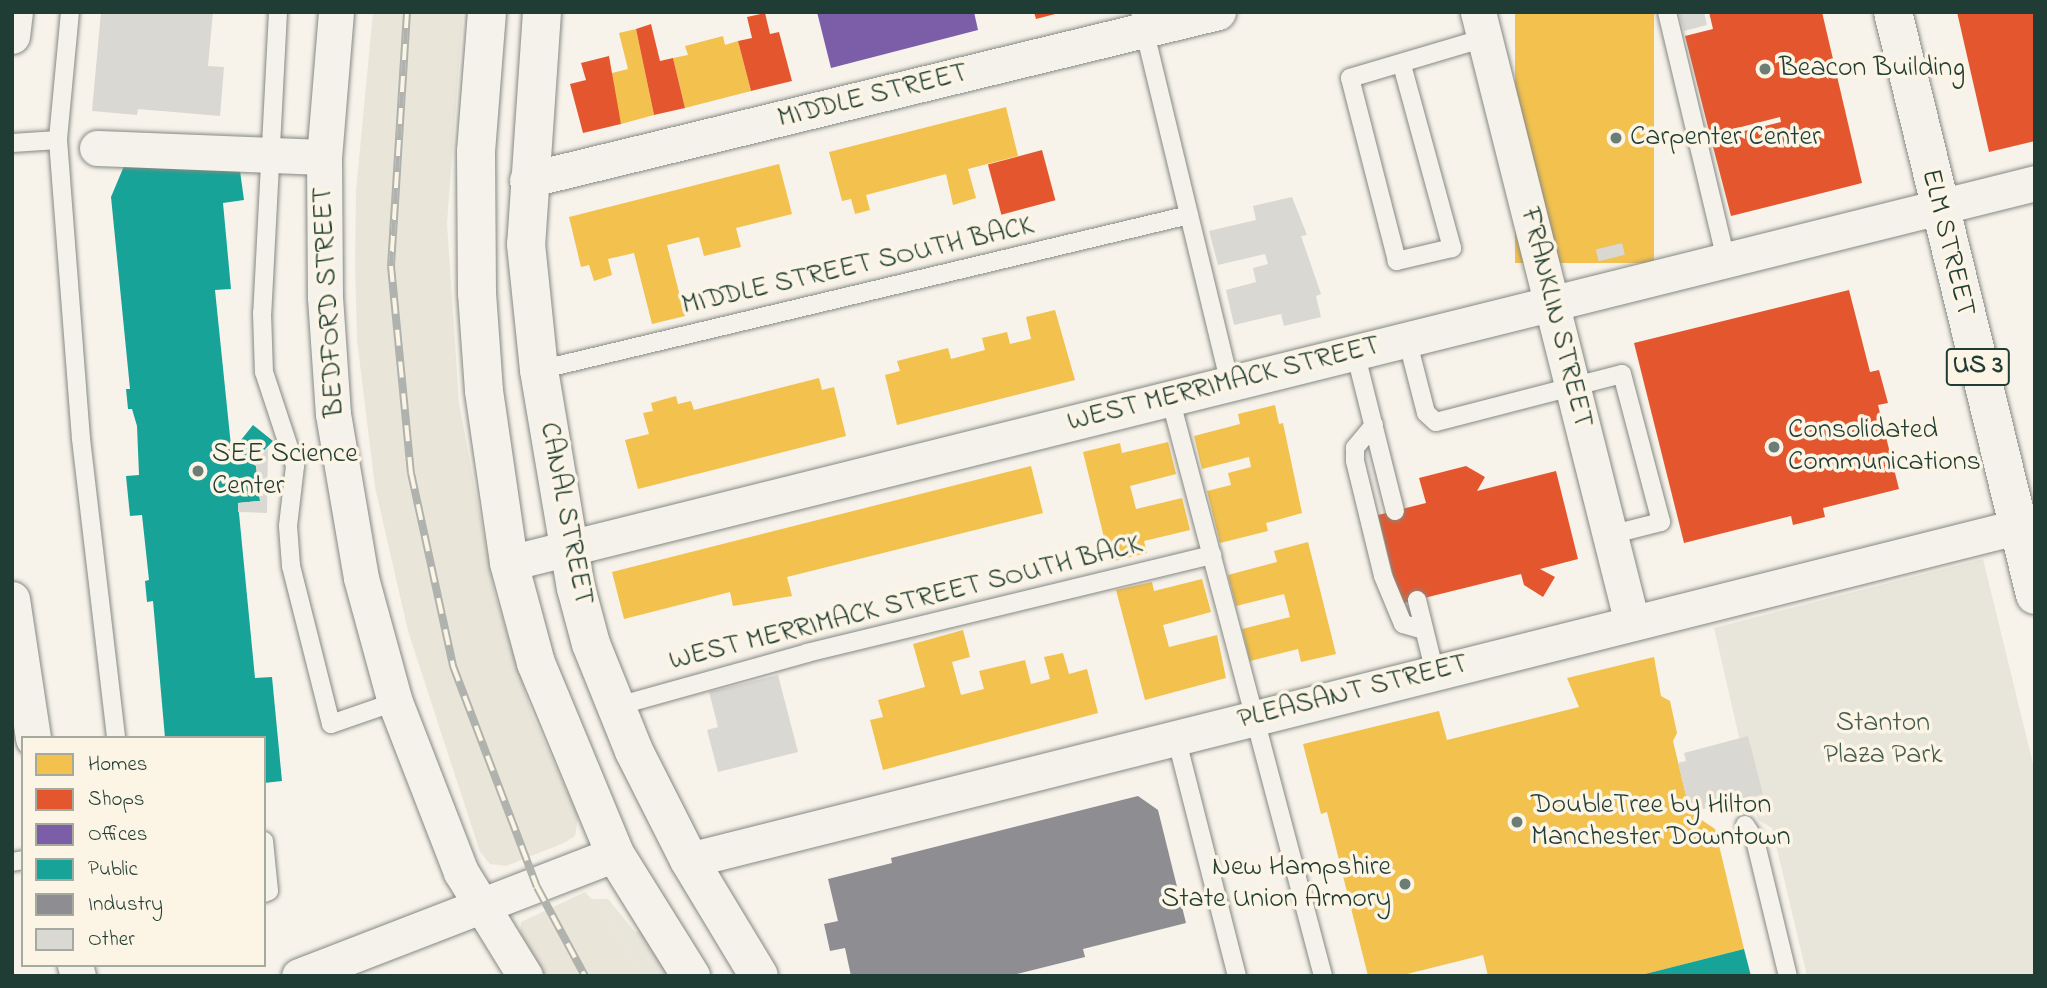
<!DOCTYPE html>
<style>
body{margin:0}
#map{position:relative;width:2047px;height:988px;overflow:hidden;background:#f7f3ea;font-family:"Indie Flower",sans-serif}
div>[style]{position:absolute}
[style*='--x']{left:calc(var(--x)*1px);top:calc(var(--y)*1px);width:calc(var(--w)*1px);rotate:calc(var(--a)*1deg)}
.built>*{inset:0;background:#e9e5d9}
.green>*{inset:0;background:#e8e5da}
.homes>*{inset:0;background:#f2c14e;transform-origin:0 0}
.shops>*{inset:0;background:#e4572e;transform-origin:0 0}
.offices>*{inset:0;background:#7b5ea7}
.public>*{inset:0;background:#17a398}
.industry>*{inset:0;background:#8d8d92}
.building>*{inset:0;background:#dad8d2;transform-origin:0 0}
.roads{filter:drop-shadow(0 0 2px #868984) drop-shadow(0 0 2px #868984)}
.service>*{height:18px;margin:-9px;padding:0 9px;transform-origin:9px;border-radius:9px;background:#f5f2ec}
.minor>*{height:35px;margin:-17.5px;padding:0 17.5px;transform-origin:17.5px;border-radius:17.5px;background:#f5f2ec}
.tertiary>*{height:38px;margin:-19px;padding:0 19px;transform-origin:19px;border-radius:19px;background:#f5f2ec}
.primary>*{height:38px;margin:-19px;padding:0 19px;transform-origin:19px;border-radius:19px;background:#f5f2ec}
.rail>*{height:8px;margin-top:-4px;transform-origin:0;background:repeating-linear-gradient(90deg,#fcf5e5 0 16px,#b0b2ad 0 32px);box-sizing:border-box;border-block:2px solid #b0b2ad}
.dots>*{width:19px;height:19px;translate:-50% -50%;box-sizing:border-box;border:4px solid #fcf5e5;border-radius:50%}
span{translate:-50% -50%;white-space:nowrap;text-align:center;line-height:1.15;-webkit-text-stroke:7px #fcf5e5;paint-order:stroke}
.shield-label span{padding:2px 5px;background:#fcf5e5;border:2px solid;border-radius:5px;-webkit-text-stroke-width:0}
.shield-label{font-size:26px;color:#1f3d34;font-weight:700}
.poi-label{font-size:28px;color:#1f3d34}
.left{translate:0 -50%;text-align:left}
.right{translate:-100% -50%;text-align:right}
.street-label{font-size:28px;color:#1f3d34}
.park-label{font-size:28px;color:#455c52}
.frame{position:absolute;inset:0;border:14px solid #1f3d34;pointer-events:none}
.legend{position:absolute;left:21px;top:736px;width:245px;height:231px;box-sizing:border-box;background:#fcf5e5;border:2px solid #a4ab9e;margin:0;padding:9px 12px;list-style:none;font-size:21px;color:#1f3d34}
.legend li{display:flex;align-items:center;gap:14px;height:35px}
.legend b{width:35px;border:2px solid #a4ab9e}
</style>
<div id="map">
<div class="built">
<div style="clip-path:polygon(373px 12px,463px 12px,447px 223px,459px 403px,494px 591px,532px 714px,578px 816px,575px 836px,564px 843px,506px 866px,490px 864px,480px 852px,408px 631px,375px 487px,357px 340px,355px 265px,356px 191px)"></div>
<div style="clip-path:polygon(585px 892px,609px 918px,641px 976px,544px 976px,520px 939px,521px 922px)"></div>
</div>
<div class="green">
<div style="clip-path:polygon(1983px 559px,2035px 772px,2035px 976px,1807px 976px,1772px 828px,1758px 820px,1714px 628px)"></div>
<div style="clip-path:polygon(591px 899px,608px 899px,635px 932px,643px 930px,671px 976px,641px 976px,609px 918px)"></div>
</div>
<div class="homes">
<div style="left:1515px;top:12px;width:139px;height:251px"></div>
<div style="clip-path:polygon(636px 29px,654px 115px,621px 124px,608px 74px,628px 69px,619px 33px)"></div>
<div style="clip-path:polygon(723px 36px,725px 45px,738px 41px,751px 91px,685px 108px,673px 58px,688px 55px,685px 46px)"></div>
<div style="clip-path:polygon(1006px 107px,1018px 156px,968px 169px,976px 198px,953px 205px,946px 174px,866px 195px,870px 210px,855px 214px,851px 199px,842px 201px,829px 152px)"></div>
<div style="clip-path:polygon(779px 164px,792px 214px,736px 228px,741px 247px,704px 256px,699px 237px,667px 245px,685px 316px,652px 324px,634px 253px,608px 259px,612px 275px,594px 281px,589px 265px,581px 267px,569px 217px)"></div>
<div style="clip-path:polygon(1055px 310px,1075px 380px,897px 425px,885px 375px,900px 371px,897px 361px,948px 348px,951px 359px,985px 350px,982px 338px,1007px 332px,1010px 344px,1031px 339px,1026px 317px)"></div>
<div style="clip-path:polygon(819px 378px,822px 390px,834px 387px,846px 436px,638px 489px,625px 440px,649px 434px,643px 413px,653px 411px,651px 403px,676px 396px,678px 404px,691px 401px,694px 410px)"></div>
<div style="clip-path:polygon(1275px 405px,1279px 424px,1283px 423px,1302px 513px,1266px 523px,1268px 531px,1220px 543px,1207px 491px,1231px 485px,1228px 473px,1251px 467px,1249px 457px,1202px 469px,1194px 436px,1240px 424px,1238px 414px)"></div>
<div style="clip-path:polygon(1168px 442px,1176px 474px,1130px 486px,1133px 497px,1136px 509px,1182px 498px,1190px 530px,1144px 541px,1147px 553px,1110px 562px,1083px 452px,1120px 443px,1122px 453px)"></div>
<div style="clip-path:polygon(1031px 466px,1043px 513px,787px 577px,792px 596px,733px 606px,730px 592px,624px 619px,612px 572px)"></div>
<div style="clip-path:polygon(1308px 542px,1336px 654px,1301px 662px,1298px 649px,1250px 661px,1242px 629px,1290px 617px,1284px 594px,1236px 606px,1228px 575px,1277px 562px,1274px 551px)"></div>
<div style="clip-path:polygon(1202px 579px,1211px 612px,1163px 625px,1169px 647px,1217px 635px,1226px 678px,1145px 700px,1116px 590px,1152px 582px,1154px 591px)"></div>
<div style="clip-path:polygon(963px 630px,970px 657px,952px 662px,961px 695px,984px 689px,979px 671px,1025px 660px,1031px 684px,1050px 679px,1044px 657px,1063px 653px,1069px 674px,1087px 669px,1098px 713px,883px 770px,870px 720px,883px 717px,878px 700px,925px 687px,913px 644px)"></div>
<div style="clip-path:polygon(1654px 657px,1661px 696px,1670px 701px,1677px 733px,1673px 741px,1690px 812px,1715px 829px,1744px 949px,1637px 976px,1488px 976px,1483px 955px,1399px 976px,1368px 976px,1327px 812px,1321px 814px,1303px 744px,1439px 711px,1447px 740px,1579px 707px,1567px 678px)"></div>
</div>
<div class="shops">
<div style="clip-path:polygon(1034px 12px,1059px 12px,1059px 13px,1036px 19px)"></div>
<div style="clip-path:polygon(1709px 12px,1822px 12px,1862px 183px,1731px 216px,1711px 139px,1781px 122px,1780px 117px,1710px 135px,1685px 36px,1713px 29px)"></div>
<div style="clip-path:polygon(1957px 12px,2035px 12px,2035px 141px,1989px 152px)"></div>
<div style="clip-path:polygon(765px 13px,770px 34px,779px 32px,792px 81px,751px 91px,738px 41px,752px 38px,747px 17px)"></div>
<div style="clip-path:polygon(651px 24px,660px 61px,673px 58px,685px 108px,654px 115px,636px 29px)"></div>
<div style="clip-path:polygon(609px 56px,621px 124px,583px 133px,570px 84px,586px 80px,581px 63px)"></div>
<div style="left:1042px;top:150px;width:52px;height:56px;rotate:75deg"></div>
<div style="clip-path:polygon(1849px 290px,1870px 372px,1879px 370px,1888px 403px,1878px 405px,1899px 489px,1823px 508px,1825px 517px,1793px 525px,1791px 516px,1684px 543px,1634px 343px)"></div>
<div style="clip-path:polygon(1466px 466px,1485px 477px,1477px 491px,1556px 471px,1578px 559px,1540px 569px,1555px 577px,1543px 597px,1524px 585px,1521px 574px,1400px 604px,1378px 515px,1426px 503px,1419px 478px)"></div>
</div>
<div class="offices">
<div style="clip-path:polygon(817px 12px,974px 12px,978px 30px,831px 68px)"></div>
</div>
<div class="public">
<div style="clip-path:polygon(124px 166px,240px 171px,244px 200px,223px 203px,231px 289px,215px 290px,231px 446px,237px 445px,253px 425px,273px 441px,252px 463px,256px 466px,260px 501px,238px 503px,255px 678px,272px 677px,282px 781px,264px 783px,264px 738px,165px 738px,153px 601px,147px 602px,145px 581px,149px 580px,142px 515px,130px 516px,126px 476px,139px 475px,137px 426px,132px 409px,128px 409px,126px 389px,130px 389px,111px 197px)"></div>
<div style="clip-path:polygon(1744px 949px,1751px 976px,1641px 976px,1641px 975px)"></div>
</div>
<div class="industry">
<div style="clip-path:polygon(1138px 796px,1158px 810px,1186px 923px,1083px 949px,1085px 957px,1009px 976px,851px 976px,845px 948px,830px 951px,824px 924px,838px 921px,828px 879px,892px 863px,891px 858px)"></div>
</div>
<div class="building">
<div style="clip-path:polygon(101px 12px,213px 12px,208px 66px,224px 67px,220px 116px,138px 109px,137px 115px,92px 111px)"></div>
<div style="clip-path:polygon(1679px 12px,1704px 12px,1707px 25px,1684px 31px)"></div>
<div style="clip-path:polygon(1292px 197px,1307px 235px,1301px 236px,1321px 294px,1316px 296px,1321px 317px,1284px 326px,1281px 314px,1234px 325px,1226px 290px,1256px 282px,1253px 268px,1268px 264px,1265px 254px,1218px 265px,1209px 231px,1256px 220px,1253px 206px)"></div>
<div style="left:1622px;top:243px;width:12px;height:27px;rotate:76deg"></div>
<div style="clip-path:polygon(268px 448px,267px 513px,238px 512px,238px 503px,260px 501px,256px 466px,252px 463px)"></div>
<div style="clip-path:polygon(778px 675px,798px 752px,718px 772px,707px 730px,718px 727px,709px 692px)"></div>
<div style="clip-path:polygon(1748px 736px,1763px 794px,1699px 810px,1697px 802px,1688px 804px,1678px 763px,1686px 761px,1684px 753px)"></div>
</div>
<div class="roads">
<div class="service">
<div style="--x:70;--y:12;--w:129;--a:95.4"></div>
<div style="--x:58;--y:140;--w:300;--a:85.6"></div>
<div style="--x:81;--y:439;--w:301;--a:83.3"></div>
<div style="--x:278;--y:12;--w:301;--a:93"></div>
<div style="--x:262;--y:313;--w:59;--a:88.1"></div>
<div style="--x:264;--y:372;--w:99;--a:71.7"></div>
<div style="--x:295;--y:466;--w:60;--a:96.7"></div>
<div style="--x:288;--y:526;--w:40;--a:85.7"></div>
<div style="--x:291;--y:566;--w:163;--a:75.8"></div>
<div style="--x:331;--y:724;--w:68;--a:-19"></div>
<div style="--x:1140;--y:12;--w:382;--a:76.4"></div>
<div style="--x:1667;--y:12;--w:254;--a:76.6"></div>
<div style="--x:1402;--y:65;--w:190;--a:74.7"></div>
<div style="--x:1452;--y:248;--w:57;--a:166.7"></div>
<div style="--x:1397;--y:261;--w:189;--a:-104.4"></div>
<div style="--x:1350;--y:78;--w:141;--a:-16.5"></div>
<div style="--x:12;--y:143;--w:46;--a:-3.7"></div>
<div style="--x:1407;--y:339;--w:76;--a:75.6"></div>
<div style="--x:1426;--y:413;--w:13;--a:42"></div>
<div style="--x:1436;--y:422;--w:192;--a:-14.5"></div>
<div style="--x:1622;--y:374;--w:153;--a:75.2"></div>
<div style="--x:1661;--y:522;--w:53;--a:165.7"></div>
<div style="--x:1355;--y:352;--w:164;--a:75.9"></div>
<div style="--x:539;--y:370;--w:668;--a:-13.41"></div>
<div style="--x:1170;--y:398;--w:598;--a:75.17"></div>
<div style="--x:1374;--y:425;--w:30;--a:130"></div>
<div style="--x:1355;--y:448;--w:13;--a:90"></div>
<div style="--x:1355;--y:461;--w:118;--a:76.3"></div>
<div style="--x:1383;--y:576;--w:52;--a:67.4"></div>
<div style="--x:1403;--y:624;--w:22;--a:16"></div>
<div style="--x:1417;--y:600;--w:75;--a:76.1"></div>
<div style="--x:614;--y:707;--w:200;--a:-15.6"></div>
<div style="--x:807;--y:653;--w:417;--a:-13.6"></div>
<div style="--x:1176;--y:737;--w:247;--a:75.7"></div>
<div style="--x:1745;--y:825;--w:18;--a:56"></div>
<div style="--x:1755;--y:840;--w:140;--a:76.4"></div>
<div style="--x:264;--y:841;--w:50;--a:84.3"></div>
<div style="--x:269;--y:891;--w:5;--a:158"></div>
<div style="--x:12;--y:862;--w:11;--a:-10"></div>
</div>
<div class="minor">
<div style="--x:336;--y:12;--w:145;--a:94.7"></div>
<div style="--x:324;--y:157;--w:140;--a:89.6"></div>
<div style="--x:325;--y:297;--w:117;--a:86.1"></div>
<div style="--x:333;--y:414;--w:166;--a:80.3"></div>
<div style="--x:361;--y:578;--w:129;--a:74.7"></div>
<div style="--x:395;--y:702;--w:182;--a:68.8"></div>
<div style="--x:461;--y:872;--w:122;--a:58.4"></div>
<div style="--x:1478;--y:12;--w:630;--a:75.85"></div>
<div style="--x:12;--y:36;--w:24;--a:-83"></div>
<div style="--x:97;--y:148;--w:227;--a:2.3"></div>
<div style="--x:527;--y:180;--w:711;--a:-13.66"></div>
<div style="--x:509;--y:563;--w:1573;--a:-13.98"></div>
<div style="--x:12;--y:599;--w:141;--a:81.4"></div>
<div style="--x:689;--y:860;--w:1369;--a:-14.08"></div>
<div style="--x:75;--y:965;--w:11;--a:75"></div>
<div style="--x:299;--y:976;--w:339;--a:-21.1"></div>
</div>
<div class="tertiary">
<div style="--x:487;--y:12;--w:140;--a:94.5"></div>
<div style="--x:476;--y:152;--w:141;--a:89.6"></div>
<div style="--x:477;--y:293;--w:98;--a:85.9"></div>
<div style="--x:484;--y:391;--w:174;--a:81.7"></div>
<div style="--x:509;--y:563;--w:104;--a:74.9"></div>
<div style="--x:536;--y:663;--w:207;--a:67.5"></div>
<div style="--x:615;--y:854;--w:144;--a:58.1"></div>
<div style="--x:542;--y:12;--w:233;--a:93.9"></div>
<div style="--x:526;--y:244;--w:127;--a:84.1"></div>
<div style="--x:539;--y:370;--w:221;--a:80.4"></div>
<div style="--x:576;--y:588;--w:58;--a:75"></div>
<div style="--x:591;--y:644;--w:115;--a:68.1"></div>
<div style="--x:634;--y:751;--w:122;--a:63.2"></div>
<div style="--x:689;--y:860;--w:135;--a:58.9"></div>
</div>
<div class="primary">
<div style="--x:1893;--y:12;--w:600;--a:76.31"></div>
</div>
</div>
<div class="rail">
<div style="--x:407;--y:12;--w:255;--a:93.6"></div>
<div style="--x:391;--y:266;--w:208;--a:84.5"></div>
<div style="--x:411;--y:473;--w:198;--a:77.7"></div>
<div style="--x:453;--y:666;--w:236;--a:69.2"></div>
<div style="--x:537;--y:887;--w:101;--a:61.7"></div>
</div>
<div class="dots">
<div style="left:1765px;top:69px;background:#6b7d74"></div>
<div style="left:1616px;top:138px;background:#6b7d74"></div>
<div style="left:1774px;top:447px;background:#6b7d74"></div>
<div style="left:198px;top:471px;background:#6b7d74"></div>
<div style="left:1517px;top:822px;background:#6b7d74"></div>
<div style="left:1405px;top:884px;background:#6b7d74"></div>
</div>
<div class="shield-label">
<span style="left:1978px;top:367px">US 3</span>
</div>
<div class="poi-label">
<span class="left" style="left:1779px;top:69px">Beacon Building</span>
<span class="left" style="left:1630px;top:138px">Carpenter Center</span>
<span class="left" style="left:1788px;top:447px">Consolidated<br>Communications</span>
<span class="left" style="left:212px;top:471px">SEE Science<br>Center</span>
<span class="left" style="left:1531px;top:822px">DoubleTree by Hilton<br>Manchester Downtown</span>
<span class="right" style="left:1391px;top:884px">New Hampshire<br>State Union Armory</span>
</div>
<div class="street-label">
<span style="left:873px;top:97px;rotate:-14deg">MIDDLE STREET</span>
<span style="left:1947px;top:243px;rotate:76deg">ELM STREET</span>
<span style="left:858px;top:267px;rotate:-13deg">MIDDLE STREET SOUTH BACK</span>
<span style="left:330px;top:302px;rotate:-93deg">BEDFORD STREET</span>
<span style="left:1555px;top:318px;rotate:76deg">FRANKLIN STREET</span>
<span style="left:1224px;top:385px;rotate:-14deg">WEST MERRIMACK STREET</span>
<span style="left:565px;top:514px;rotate:79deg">CANAL STREET</span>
<span style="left:906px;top:604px;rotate:-14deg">WEST MERRIMACK STREET SOUTH BACK</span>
<span style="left:1353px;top:693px;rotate:-14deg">PLEASANT STREET</span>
</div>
<div class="park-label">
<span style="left:1883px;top:740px">Stanton<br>Plaza Park</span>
</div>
<div class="frame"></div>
<ul class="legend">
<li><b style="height:19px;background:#f2c14e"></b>Homes</li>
<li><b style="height:19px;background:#e4572e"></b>Shops</li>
<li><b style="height:19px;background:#7b5ea7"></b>Offices</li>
<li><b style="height:19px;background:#17a398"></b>Public</li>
<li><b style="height:19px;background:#8d8d92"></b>Industry</li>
<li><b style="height:19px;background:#dad8d2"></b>Other</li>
</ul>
</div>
